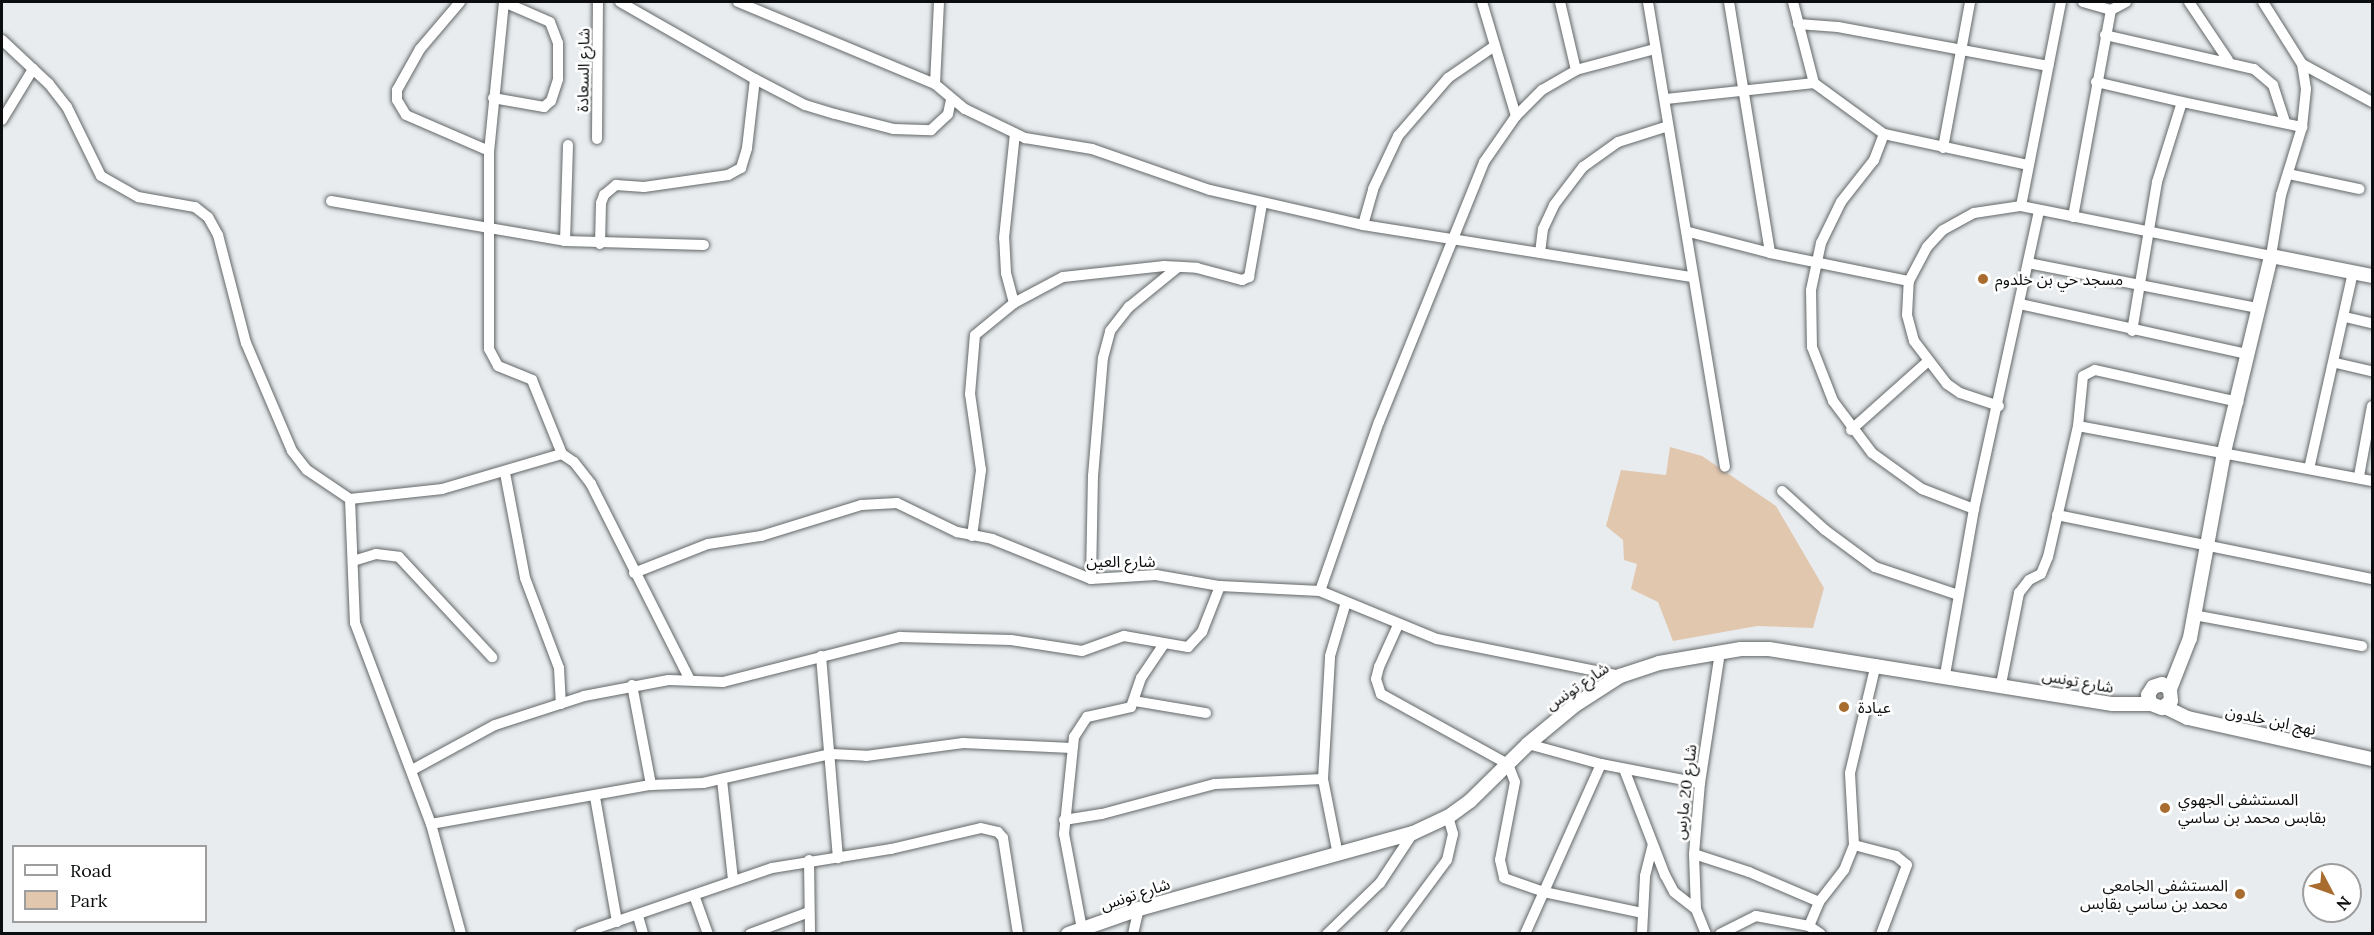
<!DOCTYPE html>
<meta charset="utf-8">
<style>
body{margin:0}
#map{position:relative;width:2374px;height:935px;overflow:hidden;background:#e8ecee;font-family:Lora,"Noto Sans Arabic",serif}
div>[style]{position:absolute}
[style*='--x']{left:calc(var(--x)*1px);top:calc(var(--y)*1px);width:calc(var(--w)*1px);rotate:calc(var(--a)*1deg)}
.green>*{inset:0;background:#e2c7af}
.roads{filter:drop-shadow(0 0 2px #636768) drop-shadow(0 0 2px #636768)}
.minor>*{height:10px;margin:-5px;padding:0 5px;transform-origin:5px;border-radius:5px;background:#fff}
.tertiary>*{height:14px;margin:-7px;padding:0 7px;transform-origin:7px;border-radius:7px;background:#fff}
.dots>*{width:16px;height:16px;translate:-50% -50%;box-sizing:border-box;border:3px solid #fff;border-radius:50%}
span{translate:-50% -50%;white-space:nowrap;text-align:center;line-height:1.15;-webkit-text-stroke:5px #fff;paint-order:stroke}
.street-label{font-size:16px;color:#0c0d0e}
.poi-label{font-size:16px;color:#0c0d0e}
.left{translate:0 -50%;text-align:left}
.right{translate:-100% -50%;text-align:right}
.frame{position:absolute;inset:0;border:3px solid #0c0d0e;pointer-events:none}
.legend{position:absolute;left:12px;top:845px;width:195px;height:78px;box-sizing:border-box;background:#fff;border:2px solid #9e9e9f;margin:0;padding:8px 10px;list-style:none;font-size:18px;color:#0c0d0e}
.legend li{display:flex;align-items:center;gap:12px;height:30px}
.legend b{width:30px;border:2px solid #9e9e9f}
.north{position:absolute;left:2302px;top:863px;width:60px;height:60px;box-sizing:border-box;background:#fff;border:2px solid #9e9e9f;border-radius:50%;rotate:131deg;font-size:16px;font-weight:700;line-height:24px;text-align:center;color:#0c0d0e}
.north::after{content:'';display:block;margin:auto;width:21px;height:27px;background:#a76c2e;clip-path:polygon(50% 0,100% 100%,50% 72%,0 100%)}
</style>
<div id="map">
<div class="green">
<div style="clip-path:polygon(1670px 447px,1702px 456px,1776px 506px,1824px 588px,1813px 628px,1757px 626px,1673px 641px,1658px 602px,1631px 589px,1637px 564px,1624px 560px,1623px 540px,1606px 526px,1621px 470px,1666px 475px)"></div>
</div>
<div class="roads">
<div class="minor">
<div style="--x:460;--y:2;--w:62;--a:130.4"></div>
<div style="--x:420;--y:49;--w:47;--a:119.3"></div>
<div style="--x:397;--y:90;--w:10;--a:90"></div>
<div style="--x:397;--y:100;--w:17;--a:59"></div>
<div style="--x:406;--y:115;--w:90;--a:23.4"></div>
<div style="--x:504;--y:2;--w:150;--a:95.7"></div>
<div style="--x:489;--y:151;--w:198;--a:90"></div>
<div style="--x:489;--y:349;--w:19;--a:62"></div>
<div style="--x:498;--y:366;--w:37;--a:22"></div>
<div style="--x:532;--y:380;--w:80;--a:67.9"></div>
<div style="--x:562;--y:454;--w:14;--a:34"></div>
<div style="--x:574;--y:462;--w:28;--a:52"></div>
<div style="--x:591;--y:484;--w:217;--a:63.2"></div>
<div style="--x:620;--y:2;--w:155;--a:29.7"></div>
<div style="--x:755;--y:79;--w:56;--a:27.5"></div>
<div style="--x:805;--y:105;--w:31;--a:17"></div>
<div style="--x:835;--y:114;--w:61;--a:14.3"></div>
<div style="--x:894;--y:129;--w:37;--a:2"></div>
<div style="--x:931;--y:130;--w:23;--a:-43"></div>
<div style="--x:948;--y:114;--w:14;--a:-78"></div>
<div style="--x:738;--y:2;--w:213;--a:22.6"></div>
<div style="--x:935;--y:84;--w:39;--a:40"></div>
<div style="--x:965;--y:109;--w:67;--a:25.8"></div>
<div style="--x:1025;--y:138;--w:68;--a:9.3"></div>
<div style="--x:1092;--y:149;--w:125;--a:19.2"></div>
<div style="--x:1210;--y:190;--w:157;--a:12.9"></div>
<div style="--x:1363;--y:225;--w:333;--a:9"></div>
<div style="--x:1482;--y:2;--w:119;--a:73.4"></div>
<div style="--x:1560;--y:2;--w:70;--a:76.8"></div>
<div style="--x:1648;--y:2;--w:471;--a:80.6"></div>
<div style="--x:1729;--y:2;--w:254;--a:80.7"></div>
<div style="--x:1793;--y:2;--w:84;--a:75.5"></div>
<div style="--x:2083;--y:2;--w:29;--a:16"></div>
<div style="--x:2111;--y:10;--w:17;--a:-28"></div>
<div style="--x:2189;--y:2;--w:70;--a:56.1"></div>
<div style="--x:1798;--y:24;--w:40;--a:4.3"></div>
<div style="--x:1838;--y:27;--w:214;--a:10.5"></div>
<div style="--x:2105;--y:35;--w:153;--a:12.9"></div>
<div style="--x:2254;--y:69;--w:25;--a:40"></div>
<div style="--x:2273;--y:85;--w:40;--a:72"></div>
<div style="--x:2;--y:40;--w:64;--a:43.1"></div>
<div style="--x:49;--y:84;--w:29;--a:52"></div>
<div style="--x:67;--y:107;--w:77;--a:63.8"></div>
<div style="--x:101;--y:176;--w:43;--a:29.6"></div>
<div style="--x:138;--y:197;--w:58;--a:10"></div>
<div style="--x:195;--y:207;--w:16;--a:38"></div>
<div style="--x:208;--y:217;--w:21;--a:61"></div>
<div style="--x:218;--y:235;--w:112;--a:75.5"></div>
<div style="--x:246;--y:343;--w:117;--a:66.9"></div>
<div style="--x:292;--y:451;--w:24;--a:52"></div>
<div style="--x:307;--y:470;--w:52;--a:34"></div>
<div style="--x:350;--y:499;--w:124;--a:87.7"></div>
<div style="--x:355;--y:623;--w:215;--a:69.3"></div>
<div style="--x:431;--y:824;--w:114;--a:74.7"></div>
<div style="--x:2302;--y:64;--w:80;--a:28.5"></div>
<div style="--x:2096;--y:82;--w:88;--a:13.1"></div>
<div style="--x:2182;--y:102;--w:84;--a:107.4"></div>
<div style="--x:2157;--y:182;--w:151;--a:99.5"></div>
<div style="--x:935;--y:84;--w:82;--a:-87.2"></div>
<div style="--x:493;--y:98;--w:52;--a:10"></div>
<div style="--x:544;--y:107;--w:9;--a:-41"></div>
<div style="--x:551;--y:101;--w:23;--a:-72"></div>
<div style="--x:558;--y:79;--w:36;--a:-90"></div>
<div style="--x:558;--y:43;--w:22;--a:-111"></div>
<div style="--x:550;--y:22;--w:50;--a:-156.5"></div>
<div style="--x:1666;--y:99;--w:149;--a:-6.2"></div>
<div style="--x:1814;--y:83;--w:87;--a:36.1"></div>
<div style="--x:1884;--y:134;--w:148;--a:12.1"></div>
<div style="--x:2182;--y:102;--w:123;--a:11.8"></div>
<div style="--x:2;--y:120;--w:60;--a:-58.7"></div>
<div style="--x:1884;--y:134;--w:28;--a:111"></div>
<div style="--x:1874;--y:160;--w:53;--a:128.2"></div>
<div style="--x:1841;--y:202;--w:46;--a:116"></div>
<div style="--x:1821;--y:243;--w:48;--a:102"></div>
<div style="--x:1811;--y:290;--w:57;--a:89"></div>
<div style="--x:1812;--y:347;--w:58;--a:68.7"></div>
<div style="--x:1833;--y:401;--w:65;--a:53.1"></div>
<div style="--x:1872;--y:453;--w:62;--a:35.8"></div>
<div style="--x:1922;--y:489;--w:56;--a:21"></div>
<div style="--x:597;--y:139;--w:137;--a:-89.6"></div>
<div style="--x:1943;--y:148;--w:148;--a:-79.5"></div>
<div style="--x:2288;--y:174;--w:73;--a:11.9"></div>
<div style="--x:331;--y:201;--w:237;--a:9.7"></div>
<div style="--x:565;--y:241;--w:139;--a:1.6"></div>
<div style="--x:2021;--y:206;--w:208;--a:-78.9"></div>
<div style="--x:2073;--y:217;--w:210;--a:-79.6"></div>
<div style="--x:1363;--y:225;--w:37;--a:-74"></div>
<div style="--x:1373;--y:189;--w:59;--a:-64.7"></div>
<div style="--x:1398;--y:136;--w:77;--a:-49.2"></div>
<div style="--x:1448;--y:78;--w:55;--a:-34.6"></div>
<div style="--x:1689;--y:232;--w:84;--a:14.5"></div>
<div style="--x:1770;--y:253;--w:142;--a:11.4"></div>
<div style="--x:565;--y:241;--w:96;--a:-88.2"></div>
<div style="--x:600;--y:244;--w:41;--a:-88.6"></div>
<div style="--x:601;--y:203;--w:9;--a:-69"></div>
<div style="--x:604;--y:195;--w:16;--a:-40"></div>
<div style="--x:616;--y:185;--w:28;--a:4"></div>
<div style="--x:644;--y:187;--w:85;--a:-8.1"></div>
<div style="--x:728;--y:175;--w:15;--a:-28"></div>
<div style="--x:741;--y:168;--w:21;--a:-73"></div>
<div style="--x:747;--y:148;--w:69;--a:-83.4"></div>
<div style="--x:1540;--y:253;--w:24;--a:-83"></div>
<div style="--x:1543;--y:229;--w:26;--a:-65"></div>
<div style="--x:1554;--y:205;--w:48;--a:-52.7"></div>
<div style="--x:1583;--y:167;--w:43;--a:-35.5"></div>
<div style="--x:1618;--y:142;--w:52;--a:-17.7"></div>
<div style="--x:2028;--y:263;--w:233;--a:11.1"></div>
<div style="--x:1014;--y:303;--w:31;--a:-105"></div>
<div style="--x:1006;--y:273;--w:35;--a:-93"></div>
<div style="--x:1004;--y:238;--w:105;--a:-84"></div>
<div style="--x:2020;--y:304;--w:233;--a:12.4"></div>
<div style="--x:2345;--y:317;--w:28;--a:13"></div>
<div style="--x:2336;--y:363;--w:37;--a:13"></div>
<div style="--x:1999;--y:406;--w:41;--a:-161.6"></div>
<div style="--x:1960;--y:393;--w:16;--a:-145"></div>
<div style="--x:1947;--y:384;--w:54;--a:-127.5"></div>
<div style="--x:1914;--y:341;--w:27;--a:-105"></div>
<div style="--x:1907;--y:315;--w:34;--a:-87"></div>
<div style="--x:1909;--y:281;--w:38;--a:-62"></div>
<div style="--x:1927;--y:247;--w:23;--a:-47"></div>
<div style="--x:1943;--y:230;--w:35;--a:-29"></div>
<div style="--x:1974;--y:213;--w:48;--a:-8.5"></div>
<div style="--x:2021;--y:206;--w:255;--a:11.3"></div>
<div style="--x:2271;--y:256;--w:62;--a:-80.7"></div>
<div style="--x:2281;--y:195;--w:71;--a:-72.8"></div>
<div style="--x:2302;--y:127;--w:38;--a:-84"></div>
<div style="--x:2306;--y:89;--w:25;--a:-99"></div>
<div style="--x:2302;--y:64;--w:73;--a:-122.2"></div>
<div style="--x:2078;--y:426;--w:299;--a:10.6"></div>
<div style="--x:1851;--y:430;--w:102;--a:-41.8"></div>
<div style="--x:2309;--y:469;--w:202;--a:-77.4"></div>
<div style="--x:505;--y:473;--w:107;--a:79.2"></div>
<div style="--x:525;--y:578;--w:96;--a:69.3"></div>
<div style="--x:559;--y:668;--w:36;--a:87"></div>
<div style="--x:2359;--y:476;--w:71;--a:-79.5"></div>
<div style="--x:1782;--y:491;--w:58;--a:42.2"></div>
<div style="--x:1825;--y:530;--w:62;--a:36.5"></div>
<div style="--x:1875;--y:567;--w:88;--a:18.6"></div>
<div style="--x:350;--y:499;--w:93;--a:-6.2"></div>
<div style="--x:442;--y:489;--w:125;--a:-16.3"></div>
<div style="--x:2057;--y:515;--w:321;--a:11.5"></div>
<div style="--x:972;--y:536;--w:67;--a:-82.2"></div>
<div style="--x:981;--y:470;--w:77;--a:-98.2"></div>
<div style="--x:970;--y:394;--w:59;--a:-85.2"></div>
<div style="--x:975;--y:335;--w:50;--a:-39.4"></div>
<div style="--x:1014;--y:303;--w:55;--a:-28"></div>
<div style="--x:1063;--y:277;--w:102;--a:-6.2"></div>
<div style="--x:1164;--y:266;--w:33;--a:3"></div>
<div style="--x:1197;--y:268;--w:47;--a:14.9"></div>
<div style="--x:1242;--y:280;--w:8;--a:-23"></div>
<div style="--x:1249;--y:277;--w:74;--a:-79.9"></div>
<div style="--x:353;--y:561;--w:24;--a:-17"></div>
<div style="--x:376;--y:554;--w:23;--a:7"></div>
<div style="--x:399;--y:557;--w:137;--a:47.1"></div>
<div style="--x:634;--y:573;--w:79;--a:-21.4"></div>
<div style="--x:708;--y:544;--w:54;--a:-8.6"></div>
<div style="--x:761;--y:536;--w:105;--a:-17.2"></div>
<div style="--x:861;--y:505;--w:36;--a:-3"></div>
<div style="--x:897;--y:503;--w:67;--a:25.8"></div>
<div style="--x:957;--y:532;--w:36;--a:11"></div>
<div style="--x:992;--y:539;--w:107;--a:22"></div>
<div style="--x:1091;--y:579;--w:65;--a:-3.5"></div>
<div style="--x:1156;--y:575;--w:65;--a:9.8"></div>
<div style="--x:1220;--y:586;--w:100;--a:2.9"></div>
<div style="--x:1320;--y:591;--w:126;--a:22.3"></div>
<div style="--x:1437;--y:639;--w:187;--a:11.4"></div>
<div style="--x:1091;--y:579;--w:103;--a:-88.9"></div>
<div style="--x:1093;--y:476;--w:118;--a:-85.2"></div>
<div style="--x:1103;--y:358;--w:28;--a:-75"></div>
<div style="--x:1110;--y:331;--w:31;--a:-52"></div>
<div style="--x:1129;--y:307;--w:63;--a:-39.2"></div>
<div style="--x:1320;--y:591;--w:179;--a:-70.8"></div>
<div style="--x:1379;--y:422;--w:280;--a:-68"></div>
<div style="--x:1484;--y:162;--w:56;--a:-55.2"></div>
<div style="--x:1516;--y:116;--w:37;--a:-45"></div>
<div style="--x:1542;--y:90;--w:39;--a:-30"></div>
<div style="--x:1576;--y:70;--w:82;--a:-14.9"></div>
<div style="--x:2194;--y:615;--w:171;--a:10.5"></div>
<div style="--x:1398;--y:625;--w:46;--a:114.3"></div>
<div style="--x:1379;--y:667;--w:12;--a:104"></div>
<div style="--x:1376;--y:679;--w:16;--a:72"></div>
<div style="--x:1381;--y:694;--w:145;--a:28.9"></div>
<div style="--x:1508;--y:764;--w:19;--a:69"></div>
<div style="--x:1515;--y:782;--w:79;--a:100.9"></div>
<div style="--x:1500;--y:860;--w:18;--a:77"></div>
<div style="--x:1504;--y:878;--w:42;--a:19.3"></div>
<div style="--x:1544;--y:892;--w:100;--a:12.1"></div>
<div style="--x:821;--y:656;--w:203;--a:85.2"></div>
<div style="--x:1945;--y:675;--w:169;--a:-80.1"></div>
<div style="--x:1974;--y:509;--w:306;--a:-77.7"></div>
<div style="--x:2001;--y:684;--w:93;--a:-78.8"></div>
<div style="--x:2019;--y:593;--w:16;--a:-52"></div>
<div style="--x:2029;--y:580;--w:13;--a:-27"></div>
<div style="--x:2041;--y:574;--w:18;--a:-68"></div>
<div style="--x:2048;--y:557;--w:134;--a:-77.1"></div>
<div style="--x:2078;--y:426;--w:50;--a:-84.3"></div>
<div style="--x:2083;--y:376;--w:13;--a:-27"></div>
<div style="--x:2095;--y:370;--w:147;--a:12.6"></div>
<div style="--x:632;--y:685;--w:102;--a:79.2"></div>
<div style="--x:1134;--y:701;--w:73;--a:9.5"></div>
<div style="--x:1528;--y:744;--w:76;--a:15.3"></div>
<div style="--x:1624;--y:769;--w:114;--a:68.9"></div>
<div style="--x:1665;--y:875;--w:19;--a:62"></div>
<div style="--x:1674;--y:892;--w:28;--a:38"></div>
<div style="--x:412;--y:770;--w:94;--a:-28.5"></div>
<div style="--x:495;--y:725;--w:94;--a:-18"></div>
<div style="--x:584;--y:696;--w:86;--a:-10.7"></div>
<div style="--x:669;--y:680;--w:54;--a:2.1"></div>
<div style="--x:723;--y:682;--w:183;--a:-14.3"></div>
<div style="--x:900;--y:637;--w:111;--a:1.5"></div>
<div style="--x:1011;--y:640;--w:72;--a:8.8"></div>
<div style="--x:1082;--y:651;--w:45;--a:-19.7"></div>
<div style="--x:1124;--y:636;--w:65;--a:9.8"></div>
<div style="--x:1188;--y:647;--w:21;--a:-47"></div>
<div style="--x:1202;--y:632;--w:49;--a:-68.6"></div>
<div style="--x:722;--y:780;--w:101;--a:83.7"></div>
<div style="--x:595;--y:797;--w:127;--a:80"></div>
<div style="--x:1064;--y:820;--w:38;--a:-9"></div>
<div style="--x:1102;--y:814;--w:117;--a:-14.9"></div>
<div style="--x:1215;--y:784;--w:108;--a:-2.7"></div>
<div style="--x:431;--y:824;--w:223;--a:-10.1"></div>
<div style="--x:651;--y:785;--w:52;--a:-2.2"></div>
<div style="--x:703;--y:783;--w:131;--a:-12.8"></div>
<div style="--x:831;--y:754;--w:35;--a:3"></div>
<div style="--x:866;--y:756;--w:98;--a:-7.6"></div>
<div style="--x:963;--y:743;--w:109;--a:2.6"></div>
<div style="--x:1854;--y:845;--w:43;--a:14.7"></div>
<div style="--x:1896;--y:856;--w:14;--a:39"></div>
<div style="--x:1907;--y:865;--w:74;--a:110.6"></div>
<div style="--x:1694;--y:854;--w:58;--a:18.1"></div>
<div style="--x:1749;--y:872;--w:76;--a:23.2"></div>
<div style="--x:1338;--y:855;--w:77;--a:-101.2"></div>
<div style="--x:1323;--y:779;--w:123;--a:-86.7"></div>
<div style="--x:1330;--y:656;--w:56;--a:-73.5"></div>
<div style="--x:809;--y:860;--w:74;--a:89.2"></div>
<div style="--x:694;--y:895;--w:41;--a:70.3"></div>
<div style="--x:638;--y:916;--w:19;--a:74"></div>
<div style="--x:1809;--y:926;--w:26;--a:-67"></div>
<div style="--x:1819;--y:902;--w:41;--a:-52"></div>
<div style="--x:1844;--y:870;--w:27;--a:-68"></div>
<div style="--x:1854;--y:845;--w:72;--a:-93.2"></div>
<div style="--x:1850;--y:773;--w:112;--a:-76.6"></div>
<div style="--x:1082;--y:929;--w:97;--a:-100.7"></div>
<div style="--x:1064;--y:834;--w:98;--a:-84.1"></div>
<div style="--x:1074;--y:737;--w:24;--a:-57"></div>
<div style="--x:1087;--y:717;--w:45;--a:-12.8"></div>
<div style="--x:1131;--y:707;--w:31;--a:-71"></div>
<div style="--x:1141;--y:678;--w:40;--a:-56"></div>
<div style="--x:580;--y:934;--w:203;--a:-19"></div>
<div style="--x:772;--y:868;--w:121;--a:-9.1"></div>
<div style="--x:891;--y:849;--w:92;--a:-13.1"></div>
<div style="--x:981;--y:828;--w:17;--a:13"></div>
<div style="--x:998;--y:832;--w:8;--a:50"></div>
<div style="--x:1003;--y:838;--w:97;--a:81.1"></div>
<div style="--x:750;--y:934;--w:63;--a:-20.4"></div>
<div style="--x:1133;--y:934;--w:26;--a:-77"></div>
<div style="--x:1327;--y:934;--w:74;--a:-43.9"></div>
<div style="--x:1380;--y:883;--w:60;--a:-56.6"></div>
<div style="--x:1392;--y:934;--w:92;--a:-53.4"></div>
<div style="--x:1447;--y:860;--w:27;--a:-77"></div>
<div style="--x:1453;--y:834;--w:18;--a:-106"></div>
<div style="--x:1525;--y:934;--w:186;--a:-65.9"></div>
<div style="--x:1601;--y:764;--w:101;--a:10.9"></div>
<div style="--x:1642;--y:934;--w:58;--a:-87"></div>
<div style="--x:1645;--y:876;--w:32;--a:-76"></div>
<div style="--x:1706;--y:934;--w:27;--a:-112"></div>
<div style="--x:1696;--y:909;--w:55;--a:-92.1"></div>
<div style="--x:1694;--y:854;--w:71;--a:-85.2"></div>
<div style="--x:1700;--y:783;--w:132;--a:-81.3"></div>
<div style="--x:1720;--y:934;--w:40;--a:-26.6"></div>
<div style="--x:1756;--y:916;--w:54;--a:10.7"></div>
<div style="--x:1809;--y:926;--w:14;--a:34"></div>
</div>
<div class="tertiary">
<div style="--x:2170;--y:689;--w:9;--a:-148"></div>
<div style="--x:2162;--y:684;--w:9;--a:162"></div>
<div style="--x:2153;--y:687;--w:9;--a:122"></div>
<div style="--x:2148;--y:695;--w:9;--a:72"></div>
<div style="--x:2151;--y:704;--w:12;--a:20"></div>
<div style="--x:2162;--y:708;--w:11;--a:-38"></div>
<div style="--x:2171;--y:701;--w:12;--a:-95"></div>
<div style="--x:2170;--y:689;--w:55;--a:-68.6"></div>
<div style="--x:2190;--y:638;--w:189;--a:-79.6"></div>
<div style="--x:2224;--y:452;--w:202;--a:-76.5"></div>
<div style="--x:2271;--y:256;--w:103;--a:11.2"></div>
<div style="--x:2165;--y:707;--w:25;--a:26"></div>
<div style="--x:2188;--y:718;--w:189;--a:12.6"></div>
<div style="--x:1068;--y:934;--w:75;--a:-19.4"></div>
<div style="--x:1139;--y:909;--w:284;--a:-15.5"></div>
<div style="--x:1413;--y:833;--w:38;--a:-25"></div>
<div style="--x:1448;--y:817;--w:27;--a:-36"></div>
<div style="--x:1470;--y:801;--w:81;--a:-44.5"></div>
<div style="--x:1528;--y:744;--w:61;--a:-39.7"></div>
<div style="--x:1575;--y:705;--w:54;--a:-32.8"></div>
<div style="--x:1620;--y:676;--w:41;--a:-18.4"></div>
<div style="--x:1659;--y:663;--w:83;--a:-9.7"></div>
<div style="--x:1741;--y:649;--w:28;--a:0"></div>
<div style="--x:1769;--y:649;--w:348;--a:9.1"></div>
<div style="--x:2113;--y:704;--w:38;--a:0"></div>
</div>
</div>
<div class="dots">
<div style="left:1983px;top:279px;background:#a76c2e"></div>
<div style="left:1844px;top:707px;background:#a76c2e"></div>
<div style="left:2165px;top:808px;background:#a76c2e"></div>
<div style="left:2240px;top:894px;background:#a76c2e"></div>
</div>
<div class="street-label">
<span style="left:583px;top:70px;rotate:-89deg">شارع السعادة</span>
<span style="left:1121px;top:561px">شارع العين</span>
<span style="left:2078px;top:681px;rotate:10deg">شارع تونس</span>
<span style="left:1577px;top:686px;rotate:-34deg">شارع تونس</span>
<span style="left:2271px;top:720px;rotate:12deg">نهج ابن خلدون</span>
<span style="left:1685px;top:792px;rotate:-83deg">شارع 20 مارس</span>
<span style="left:1135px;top:894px;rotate:-18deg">شارع تونس</span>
</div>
<div class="poi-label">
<span class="left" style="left:1995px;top:279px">مسجد حي بن خلدوم</span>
<span class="left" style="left:1858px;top:707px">عيادة</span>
<span class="left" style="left:2178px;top:808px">المستشفى الجهوي<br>بقابس محمد بن ساسي</span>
<span class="right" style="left:2228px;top:894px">المستشفى الجامعي<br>محمد بن ساسي بقابس</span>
</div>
<div class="frame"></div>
<ul class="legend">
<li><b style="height:8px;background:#fff"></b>Road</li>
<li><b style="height:16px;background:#e2c7af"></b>Park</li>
</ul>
<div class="north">N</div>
</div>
